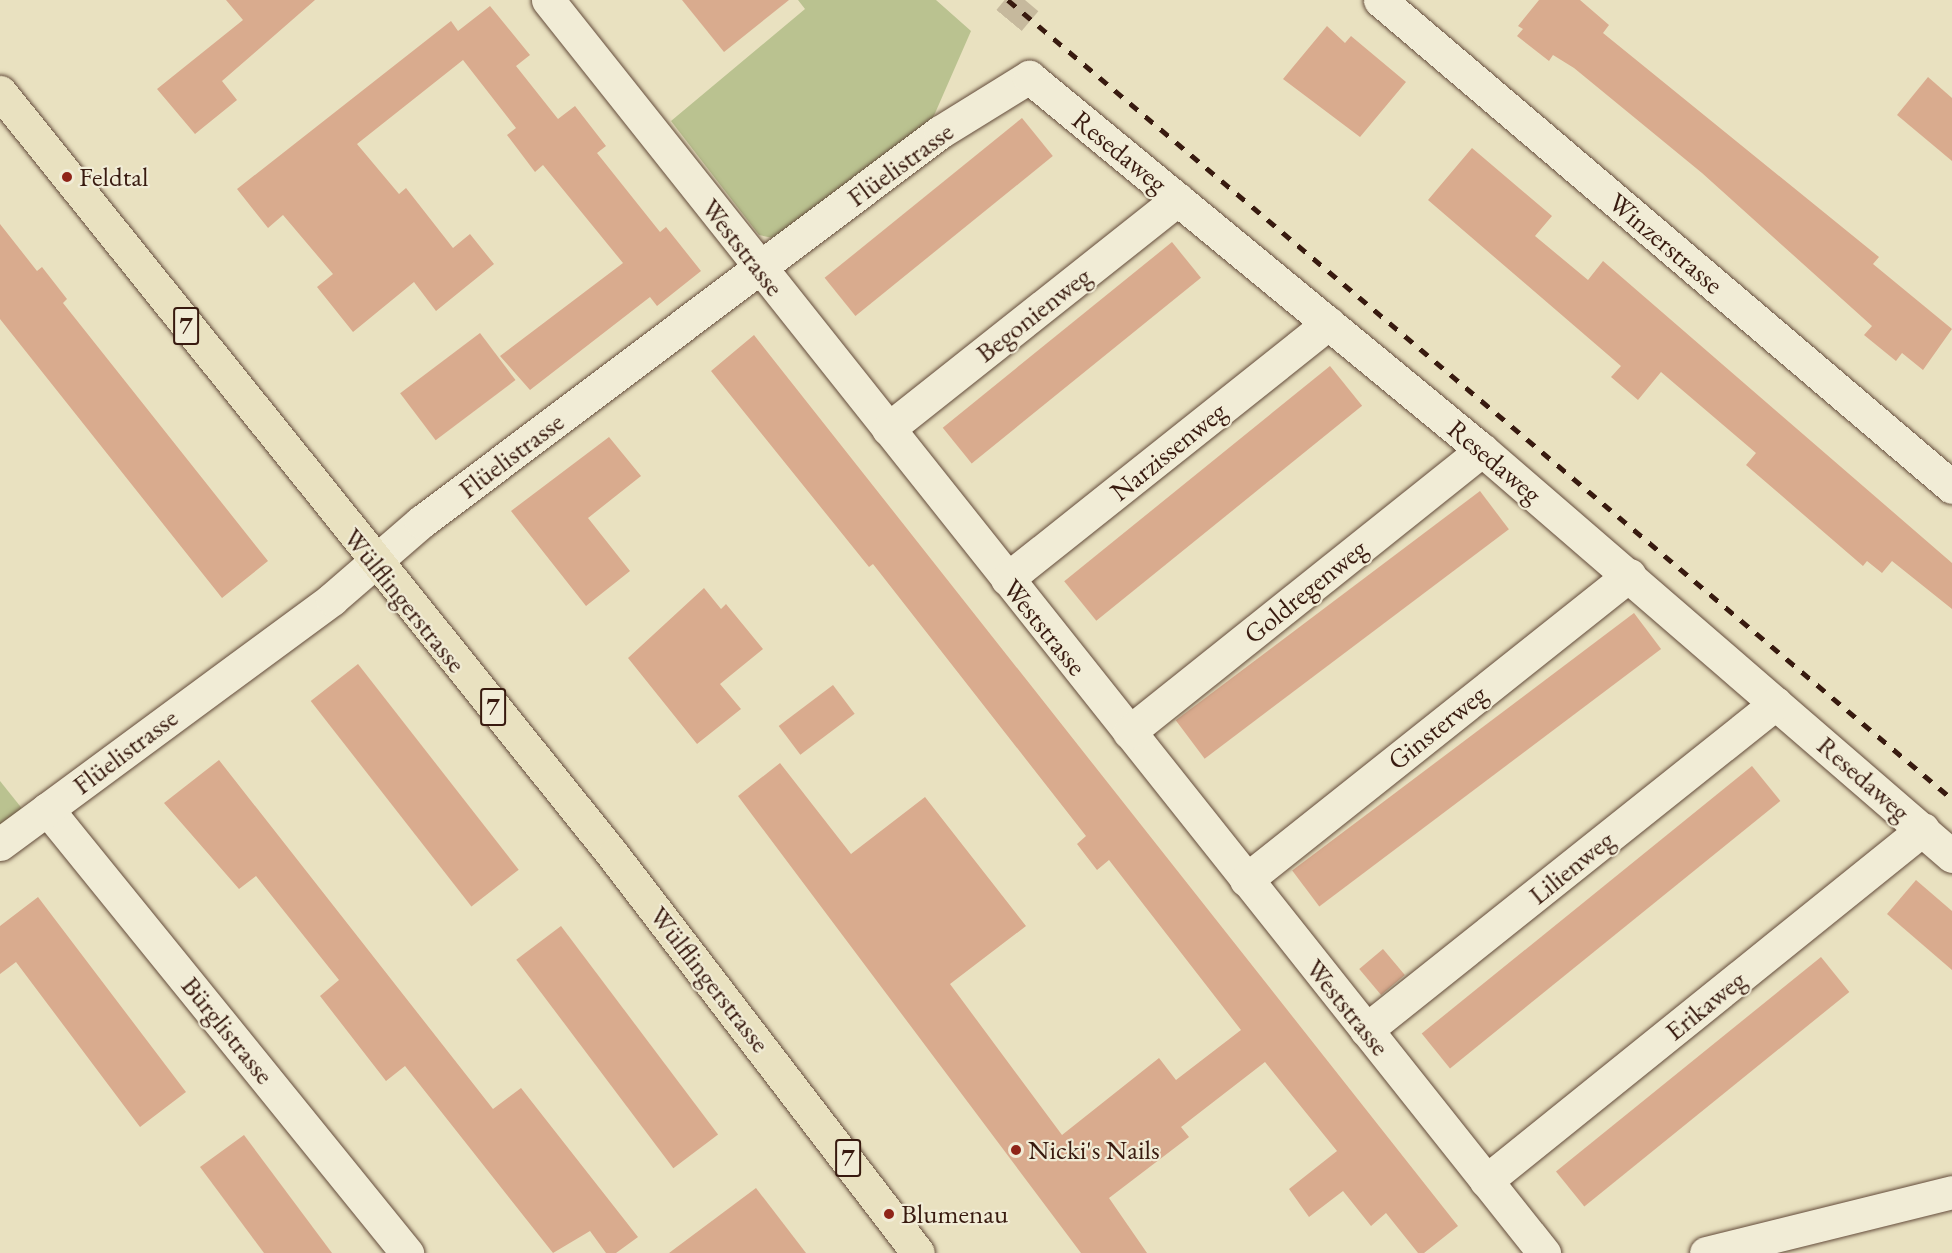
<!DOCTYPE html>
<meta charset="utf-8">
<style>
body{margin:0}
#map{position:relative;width:1952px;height:1253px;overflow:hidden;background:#e9e1c0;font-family:"EB Garamond",serif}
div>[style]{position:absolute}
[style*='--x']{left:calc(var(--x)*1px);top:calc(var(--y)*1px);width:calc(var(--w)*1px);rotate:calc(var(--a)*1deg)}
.green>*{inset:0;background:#bac290}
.building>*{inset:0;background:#d9ab8e;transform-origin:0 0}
.minor-tunnel>*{height:33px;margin-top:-16.5px;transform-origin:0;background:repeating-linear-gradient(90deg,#c6b99d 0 33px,transparent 0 49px)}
.roads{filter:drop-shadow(0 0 2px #644c3b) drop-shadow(0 0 2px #644c3b)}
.minor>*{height:33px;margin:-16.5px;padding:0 16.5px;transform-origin:16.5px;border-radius:16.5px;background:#f1ecd6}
.primary>*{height:33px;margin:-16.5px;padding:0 16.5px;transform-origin:16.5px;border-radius:16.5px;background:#e9e1c0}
.rail>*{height:4.5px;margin-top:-2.25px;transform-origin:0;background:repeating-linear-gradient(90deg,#381a0f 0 10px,transparent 0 20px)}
.dots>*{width:16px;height:16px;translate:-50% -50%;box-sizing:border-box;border:3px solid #f1ecd6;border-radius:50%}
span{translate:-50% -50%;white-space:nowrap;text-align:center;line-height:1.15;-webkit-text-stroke:4.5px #f1ecd6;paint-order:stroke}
.shield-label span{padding:2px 4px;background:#f1ecd6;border:2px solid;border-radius:4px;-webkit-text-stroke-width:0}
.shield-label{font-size:26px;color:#381a0f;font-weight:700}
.street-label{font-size:27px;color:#381a0f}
.poi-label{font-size:27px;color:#381a0f}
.left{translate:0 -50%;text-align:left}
</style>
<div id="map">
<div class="green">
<div style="clip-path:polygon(798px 0,936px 0,971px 31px,929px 127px,782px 240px,759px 235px,671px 121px,805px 9px)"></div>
<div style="clip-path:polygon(0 781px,32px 821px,0 844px)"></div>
</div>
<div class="building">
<div style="clip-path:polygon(226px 0,315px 0,222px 81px,237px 100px,195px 134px,157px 89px,243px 20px)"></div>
<div style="clip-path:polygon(682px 0,789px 0,724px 52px)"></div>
<div style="clip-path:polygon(1539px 0,1580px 0,1609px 25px,1603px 33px,1879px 257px,1873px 264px,1952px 329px,1923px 370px,1902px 353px,1896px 361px,1864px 335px,1872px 326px,1702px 173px,1574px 68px,1553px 55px,1549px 61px,1517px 36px,1523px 29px,1518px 26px)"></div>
<div style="clip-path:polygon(490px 6px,530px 55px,516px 66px,558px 119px,575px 106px,606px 146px,597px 153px,660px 232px,666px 227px,701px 271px,657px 306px,650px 297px,530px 390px,500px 356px,623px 263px,543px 165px,535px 172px,507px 135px,516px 128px,463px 60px,357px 144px,399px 194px,406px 188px,453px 248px,470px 234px,494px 264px,436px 311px,414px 282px,353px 332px,317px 287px,333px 274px,283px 215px,268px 228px,237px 189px,451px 21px,458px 31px)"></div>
<div style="clip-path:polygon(1327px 26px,1345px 43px,1351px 36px,1406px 82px,1360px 137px,1283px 79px)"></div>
<div style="clip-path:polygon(1928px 77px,1952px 98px,1952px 161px,1897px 115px)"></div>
<div style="left:1022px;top:118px;width:49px;height:254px;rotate:51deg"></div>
<div style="clip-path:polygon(1472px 148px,1552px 216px,1535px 236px,1588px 280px,1603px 261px,1952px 563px,1952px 609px,1892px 561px,1882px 573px,1867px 561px,1863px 566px,1746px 465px,1756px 453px,1661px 372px,1638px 400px,1611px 377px,1621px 366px,1428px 200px)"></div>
<div style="clip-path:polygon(0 224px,37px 271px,42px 267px,67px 299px,63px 303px,268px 561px,222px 598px,0 319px)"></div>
<div style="left:1172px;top:242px;width:46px;height:295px;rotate:51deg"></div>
<div style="left:480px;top:333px;width:59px;height:100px;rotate:53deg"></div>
<div style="clip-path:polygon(754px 335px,1458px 1226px,1424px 1253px,1418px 1253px,1386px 1213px,1371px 1226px,1343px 1191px,1309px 1217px,1289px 1189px,1337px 1151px,1265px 1062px,1181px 1127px,1189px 1137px,1109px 1198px,1147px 1253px,1081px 1253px,738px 796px,780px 763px,851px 854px,925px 797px,1026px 926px,950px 984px,1062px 1135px,1159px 1058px,1176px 1080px,1241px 1030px,1109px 860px,1097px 870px,1077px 844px,1086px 836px,873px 564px,869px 567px,711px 371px)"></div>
<div style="left:1330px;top:366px;width:51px;height:342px;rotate:51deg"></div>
<div style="clip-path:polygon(609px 437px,641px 476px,588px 518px,630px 571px,586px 606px,511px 511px)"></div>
<div style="left:1480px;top:491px;width:48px;height:381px;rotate:53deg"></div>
<div style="clip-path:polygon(704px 588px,721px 609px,726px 604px,763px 649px,720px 684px,741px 709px,697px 744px,628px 658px)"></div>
<div style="left:1634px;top:613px;width:45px;height:428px;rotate:53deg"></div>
<div style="left:358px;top:664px;width:261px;height:60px;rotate:52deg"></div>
<div style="left:833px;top:685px;width:36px;height:68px;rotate:53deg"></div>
<div style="clip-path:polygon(219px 760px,493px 1109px,521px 1088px,638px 1237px,616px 1253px,606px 1253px,590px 1231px,553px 1253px,405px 1066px,386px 1081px,320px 996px,339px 980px,256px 876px,239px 889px,164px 803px)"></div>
<div style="left:1752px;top:766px;width:45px;height:425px;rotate:51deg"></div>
<div style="clip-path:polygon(1916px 880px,1952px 911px,1952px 970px,1887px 914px)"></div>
<div style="clip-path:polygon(38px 897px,186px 1092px,140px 1127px,16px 962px,0 974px,0 926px)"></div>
<div style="left:561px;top:926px;width:261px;height:56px;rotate:53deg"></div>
<div style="left:1383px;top:949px;width:34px;height:31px;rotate:50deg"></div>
<div style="left:1821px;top:957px;width:45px;height:341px;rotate:51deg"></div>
<div style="clip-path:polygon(244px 1135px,332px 1253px,264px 1253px,200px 1167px)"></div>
<div style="clip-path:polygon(756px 1188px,806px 1253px,669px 1253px)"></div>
</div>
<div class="minor-tunnel">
<div style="--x:1009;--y:20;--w:26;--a:-50"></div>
</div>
<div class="roads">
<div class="minor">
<div style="--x:548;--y:0;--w:1601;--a:51.52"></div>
<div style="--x:1380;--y:0;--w:751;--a:40.41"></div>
<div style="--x:888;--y:429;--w:370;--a:-38.4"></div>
<div style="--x:1007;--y:579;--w:411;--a:-38.5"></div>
<div style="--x:1129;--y:732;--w:452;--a:-38.6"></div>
<div style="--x:47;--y:809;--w:572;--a:50.96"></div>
<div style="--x:0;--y:844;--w:413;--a:-36.4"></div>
<div style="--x:332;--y:599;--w:118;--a:-40.9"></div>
<div style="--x:421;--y:522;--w:649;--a:-36.92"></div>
<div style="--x:940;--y:132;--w:105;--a:-31.7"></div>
<div style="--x:1029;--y:77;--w:587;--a:39.47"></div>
<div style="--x:1482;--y:450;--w:621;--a:40.82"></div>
<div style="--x:1246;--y:880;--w:490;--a:-38.5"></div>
<div style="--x:1366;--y:1030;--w:524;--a:-38.57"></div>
<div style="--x:1486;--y:1181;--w:561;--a:-38.85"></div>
<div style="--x:1706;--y:1253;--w:253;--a:-13.9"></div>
</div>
<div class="primary">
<div style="--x:0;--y:92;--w:979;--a:51.22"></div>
<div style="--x:613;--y:855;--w:501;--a:52.54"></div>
</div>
</div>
<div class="rail">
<div style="--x:1008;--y:0;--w:1237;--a:40.24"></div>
</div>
<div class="dots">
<div style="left:67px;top:177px;background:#8f2418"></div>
<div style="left:1016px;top:1150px;background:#8f2418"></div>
<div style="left:889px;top:1214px;background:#8f2418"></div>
</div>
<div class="shield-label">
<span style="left:186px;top:326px">7</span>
<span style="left:493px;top:707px">7</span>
<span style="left:848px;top:1158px">7</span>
</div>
<div class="street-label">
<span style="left:1120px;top:151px;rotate:39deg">Resedaweg</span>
<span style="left:900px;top:164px;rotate:-36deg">Flüelistrasse</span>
<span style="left:1666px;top:243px;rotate:40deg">Winzerstrasse</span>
<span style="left:743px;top:247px;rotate:52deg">Weststrasse</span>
<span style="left:1033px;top:314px;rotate:-38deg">Begonienweg</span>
<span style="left:1168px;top:451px;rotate:-39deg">Narzissenweg</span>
<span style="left:511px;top:455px;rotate:-37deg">Flüelistrasse</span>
<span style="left:1495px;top:461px;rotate:40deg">Resedaweg</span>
<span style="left:1305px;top:591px;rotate:-39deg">Goldregenweg</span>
<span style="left:405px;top:600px;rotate:51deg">Wülflingerstrasse</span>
<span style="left:1045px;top:627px;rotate:51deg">Weststrasse</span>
<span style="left:1437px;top:727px;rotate:-39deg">Ginsterweg</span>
<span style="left:125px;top:751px;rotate:-37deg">Flüelistrasse</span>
<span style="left:1864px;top:778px;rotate:41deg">Resedaweg</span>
<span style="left:1571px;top:867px;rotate:-39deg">Lilienweg</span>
<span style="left:710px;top:979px;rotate:52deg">Wülflingerstrasse</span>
<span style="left:1705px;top:1005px;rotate:-39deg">Erikaweg</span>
<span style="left:1348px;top:1007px;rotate:51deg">Weststrasse</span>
<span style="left:228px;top:1030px;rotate:51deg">Bürglistrasse</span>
</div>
<div class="poi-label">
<span class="left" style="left:79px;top:177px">Feldtal</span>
<span class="left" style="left:1028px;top:1150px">Nicki's Nails</span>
<span class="left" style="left:901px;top:1214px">Blumenau</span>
</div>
</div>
